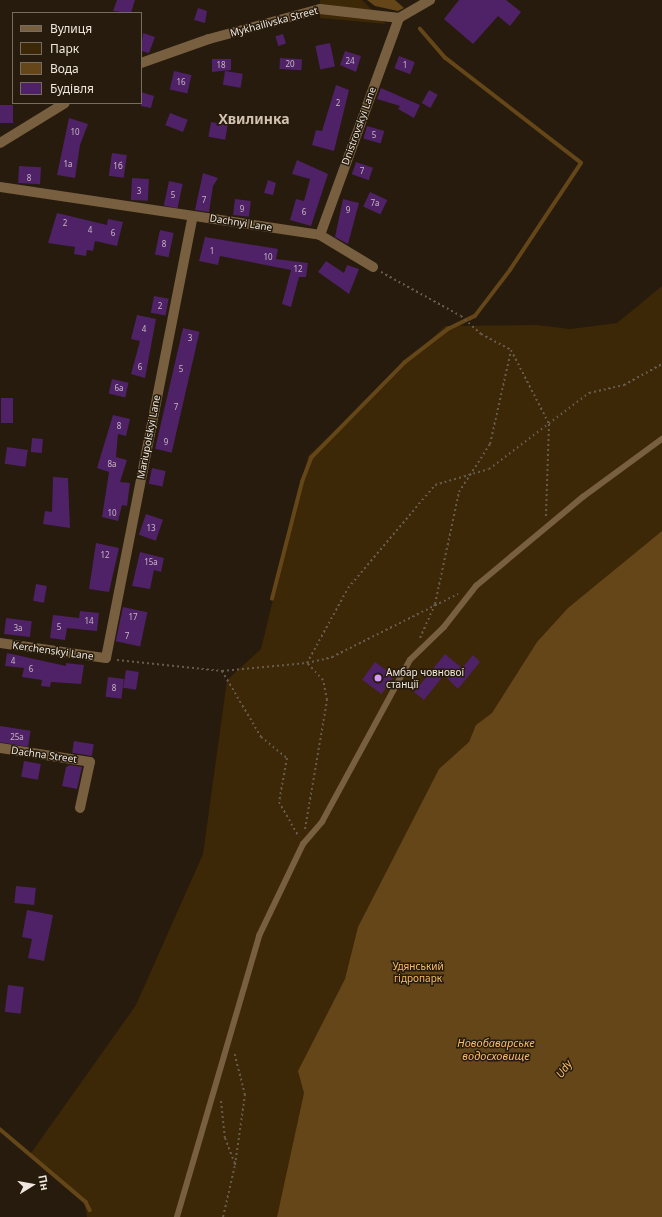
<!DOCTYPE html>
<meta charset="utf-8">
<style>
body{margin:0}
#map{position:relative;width:662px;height:1217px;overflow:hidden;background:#261b0c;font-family:"Noto Sans",sans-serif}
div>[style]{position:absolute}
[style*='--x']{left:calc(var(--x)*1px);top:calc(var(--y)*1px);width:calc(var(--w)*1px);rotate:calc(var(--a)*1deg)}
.green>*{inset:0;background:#3c2707}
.water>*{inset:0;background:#644618}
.stream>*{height:3.5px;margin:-1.75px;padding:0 1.75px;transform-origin:1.75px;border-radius:1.75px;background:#644618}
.building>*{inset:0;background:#4f2167;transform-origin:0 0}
.path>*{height:2px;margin-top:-1px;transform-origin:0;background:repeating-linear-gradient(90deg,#665c4e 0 2px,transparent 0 5px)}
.lane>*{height:5.5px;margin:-2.75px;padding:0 2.75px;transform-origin:2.75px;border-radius:2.75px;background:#775f40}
.street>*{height:10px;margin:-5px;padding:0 5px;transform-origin:5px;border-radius:5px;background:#775f40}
.dots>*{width:11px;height:11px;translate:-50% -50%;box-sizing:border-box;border:2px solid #261b0c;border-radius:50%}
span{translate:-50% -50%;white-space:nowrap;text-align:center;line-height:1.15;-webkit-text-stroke:3px #261b0c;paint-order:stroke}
.number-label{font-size:8px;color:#c7b6c0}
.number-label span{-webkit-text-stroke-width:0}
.street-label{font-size:10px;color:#efe7dd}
.poi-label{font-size:10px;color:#efe7dd}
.left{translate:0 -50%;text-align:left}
.park-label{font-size:10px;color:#f9bc69}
.water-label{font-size:11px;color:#f9bd6a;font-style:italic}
.district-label{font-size:14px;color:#d2c2af;font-weight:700}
.legend{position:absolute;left:12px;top:12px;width:130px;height:92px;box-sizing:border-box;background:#261b0c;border:1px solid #766d60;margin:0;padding:5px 7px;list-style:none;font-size:12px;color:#efe7dd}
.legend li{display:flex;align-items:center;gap:8px;height:20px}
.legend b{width:20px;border:1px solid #766d60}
.north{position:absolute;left:12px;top:1165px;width:40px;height:40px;-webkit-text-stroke:3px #261b0c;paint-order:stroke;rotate:79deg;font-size:11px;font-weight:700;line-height:16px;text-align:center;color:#efe7dd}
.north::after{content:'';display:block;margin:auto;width:14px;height:18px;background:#efe7dd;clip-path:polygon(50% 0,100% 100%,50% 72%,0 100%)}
</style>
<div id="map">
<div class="green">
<div style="clip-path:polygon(320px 0,362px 0,386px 24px,320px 18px)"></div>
<div style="clip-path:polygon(662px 286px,662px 1217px,87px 1217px,83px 1197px,29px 1156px,136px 1005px,203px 854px,227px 680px,261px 649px,308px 456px,445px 326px,537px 325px,570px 329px,617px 323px)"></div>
</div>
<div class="water">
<div style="clip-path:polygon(367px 0,395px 0,404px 8px,398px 11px,375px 6px)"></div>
<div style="clip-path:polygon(662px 531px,662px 1217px,277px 1217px,304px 1093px,298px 1071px,345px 979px,358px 927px,439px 769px,469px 742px,476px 725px,492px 713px,537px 642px,568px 608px)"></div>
</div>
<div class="stream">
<div style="--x:272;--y:599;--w:121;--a:-75.6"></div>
<div style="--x:302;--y:482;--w:26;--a:-69"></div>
<div style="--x:311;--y:458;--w:133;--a:-45.6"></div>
<div style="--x:404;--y:363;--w:56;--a:-37.7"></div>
<div style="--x:448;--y:329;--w:30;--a:-26"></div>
<div style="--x:475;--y:316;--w:58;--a:-52.7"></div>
<div style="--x:510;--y:270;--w:128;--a:-56.4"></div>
<div style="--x:581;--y:163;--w:172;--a:-142.3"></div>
<div style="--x:445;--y:58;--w:38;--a:-131"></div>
<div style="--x:0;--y:1129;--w:113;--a:40.3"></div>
<div style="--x:86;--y:1202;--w:9;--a:63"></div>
</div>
<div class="building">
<div style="clip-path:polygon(117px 0,135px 0,131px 13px,113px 11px)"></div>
<div style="clip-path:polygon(459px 0,506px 0,521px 12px,510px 26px,498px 16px,473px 44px,444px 19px)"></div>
<div style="clip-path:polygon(198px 8px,207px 11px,205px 23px,194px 20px)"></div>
<div style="clip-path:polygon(143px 33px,155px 37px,149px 53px,141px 51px)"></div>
<div style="left:283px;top:34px;width:10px;height:8px;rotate:73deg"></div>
<div style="left:330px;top:43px;width:24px;height:15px;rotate:78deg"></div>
<div style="clip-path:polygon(345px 51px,361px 56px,356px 72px,340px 65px)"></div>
<div style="left:399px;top:56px;width:17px;height:13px;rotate:21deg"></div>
<div style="left:280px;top:58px;width:22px;height:11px;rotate:3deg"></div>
<div style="clip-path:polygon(212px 59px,231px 59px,231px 70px,212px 72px)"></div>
<div style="left:174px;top:71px;width:18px;height:19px;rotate:13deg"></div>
<div style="left:225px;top:71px;width:18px;height:14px;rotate:9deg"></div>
<div style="clip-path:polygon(336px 85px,349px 90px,334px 151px,312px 145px,316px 130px,322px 131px)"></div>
<div style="clip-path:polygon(381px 88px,420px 105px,414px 118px,398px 109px,400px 106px,377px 99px)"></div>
<div style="left:429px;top:90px;width:10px;height:15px;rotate:29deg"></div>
<div style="clip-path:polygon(141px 92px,154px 96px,151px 108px,141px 106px)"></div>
<div style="left:0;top:105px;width:13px;height:18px"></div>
<div style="left:170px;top:113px;width:19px;height:13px;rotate:21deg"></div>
<div style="clip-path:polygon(69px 118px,88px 124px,80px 145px,75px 178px,57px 175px)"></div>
<div style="left:211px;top:122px;width:17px;height:15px;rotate:10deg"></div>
<div style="left:367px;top:126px;width:18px;height:13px;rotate:16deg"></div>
<div style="left:112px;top:153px;width:15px;height:23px;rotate:8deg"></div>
<div style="clip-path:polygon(297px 160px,328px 174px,311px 226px,290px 220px,296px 199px,304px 201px,310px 179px,292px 174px)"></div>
<div style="left:356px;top:162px;width:18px;height:13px;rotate:19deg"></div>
<div style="left:19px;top:166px;width:22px;height:17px;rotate:3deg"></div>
<div style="clip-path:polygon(203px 173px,218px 178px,213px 186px,209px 212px,195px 210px)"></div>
<div style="left:132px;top:178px;width:17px;height:22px;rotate:3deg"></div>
<div style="clip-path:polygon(268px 180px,276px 183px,273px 195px,264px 193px)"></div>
<div style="left:169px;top:181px;width:14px;height:25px;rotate:12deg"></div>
<div style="left:370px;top:192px;width:19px;height:16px;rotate:25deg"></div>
<div style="left:235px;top:199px;width:16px;height:16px;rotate:7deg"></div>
<div style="clip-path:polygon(343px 199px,359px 203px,348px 244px,335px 237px)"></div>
<div style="clip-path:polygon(57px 213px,107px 225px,108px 219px,123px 222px,117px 246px,95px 241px,93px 251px,87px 250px,86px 256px,74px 254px,75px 247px,48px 243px)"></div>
<div style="left:160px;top:230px;width:14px;height:25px;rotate:12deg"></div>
<div style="clip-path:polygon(205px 237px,278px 249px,276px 259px,308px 263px,306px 277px,299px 277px,291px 307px,282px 304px,291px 270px,220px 256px,218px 265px,199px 261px)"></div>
<div style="clip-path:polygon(326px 261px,344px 273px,347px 265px,359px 269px,349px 294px,318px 272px)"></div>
<div style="left:154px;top:296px;width:15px;height:17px;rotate:11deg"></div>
<div style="clip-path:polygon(137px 315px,156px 319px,145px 378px,131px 374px,140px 341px,131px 339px)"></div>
<div style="left:183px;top:328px;width:17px;height:124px;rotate:13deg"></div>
<div style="left:112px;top:379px;width:17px;height:15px;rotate:13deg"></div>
<div style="left:1px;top:398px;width:12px;height:25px"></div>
<div style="clip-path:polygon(113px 415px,130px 419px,126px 436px,118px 434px,116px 457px,127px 460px,120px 482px,130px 483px,127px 506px,122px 505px,118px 521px,102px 517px,109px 472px,97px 468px)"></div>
<div style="left:32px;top:438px;width:11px;height:14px;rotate:5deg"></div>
<div style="left:7px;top:447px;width:21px;height:17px;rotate:8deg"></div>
<div style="left:152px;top:468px;width:14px;height:16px;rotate:12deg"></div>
<div style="clip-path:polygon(53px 477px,68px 478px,70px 528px,43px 524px,45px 511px,52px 512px)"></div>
<div style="left:146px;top:514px;width:18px;height:22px;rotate:19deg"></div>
<div style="clip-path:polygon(96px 543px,119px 548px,109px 592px,89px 589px)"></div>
<div style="clip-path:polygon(140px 552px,164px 558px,161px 572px,154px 570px,150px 589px,132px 586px)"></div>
<div style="left:36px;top:584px;width:11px;height:17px;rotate:10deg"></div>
<div style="left:123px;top:607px;width:25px;height:35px;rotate:12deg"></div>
<div style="clip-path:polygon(80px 611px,99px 613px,97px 631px,67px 628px,65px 640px,50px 638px,53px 615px,79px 618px)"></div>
<div style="left:6px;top:618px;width:26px;height:16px;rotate:7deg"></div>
<div style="clip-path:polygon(7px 653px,66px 666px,66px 663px,84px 665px,81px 684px,51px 682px,50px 687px,41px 686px,42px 680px,22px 677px,24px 668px,5px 666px)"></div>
<div style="clip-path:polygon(445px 654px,462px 668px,473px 655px,480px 662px,458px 689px,444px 675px,424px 700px,414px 692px)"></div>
<div style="left:375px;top:662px;width:24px;height:22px;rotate:36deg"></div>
<div style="left:126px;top:670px;width:13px;height:18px;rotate:9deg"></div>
<div style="left:108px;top:677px;width:16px;height:20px;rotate:7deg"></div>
<div style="left:0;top:726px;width:31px;height:16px;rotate:9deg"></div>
<div style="left:74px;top:741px;width:20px;height:12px;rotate:9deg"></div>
<div style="left:24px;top:761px;width:17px;height:16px;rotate:10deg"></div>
<div style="clip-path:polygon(70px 765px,82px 767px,77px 789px,62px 786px,66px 767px)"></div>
<div style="left:16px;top:886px;width:20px;height:17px;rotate:6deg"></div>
<div style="clip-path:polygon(27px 910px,53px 915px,44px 961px,28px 958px,32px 939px,22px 937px)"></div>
<div style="left:8px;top:985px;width:16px;height:27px;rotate:7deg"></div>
</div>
<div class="path">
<div style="--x:381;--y:272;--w:91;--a:28.8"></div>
<div style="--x:461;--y:316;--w:27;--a:42"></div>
<div style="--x:481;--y:334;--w:34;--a:28"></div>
<div style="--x:511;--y:350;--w:83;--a:62.8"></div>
<div style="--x:549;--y:424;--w:92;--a:91.9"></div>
<div style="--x:420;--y:638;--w:37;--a:-66"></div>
<div style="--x:435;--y:604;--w:115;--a:-77.9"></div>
<div style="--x:459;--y:492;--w:57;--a:-57.1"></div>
<div style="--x:490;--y:444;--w:95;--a:-77.3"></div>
<div style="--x:117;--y:660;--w:106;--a:6"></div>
<div style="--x:222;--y:671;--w:85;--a:-5.4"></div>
<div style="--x:307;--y:663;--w:26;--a:-13"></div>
<div style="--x:332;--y:657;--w:141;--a:-26.6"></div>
<div style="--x:222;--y:671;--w:77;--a:59.4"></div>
<div style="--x:261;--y:737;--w:33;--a:39"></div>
<div style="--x:287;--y:758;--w:45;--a:100.3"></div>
<div style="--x:279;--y:802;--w:40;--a:60.3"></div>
<div style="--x:305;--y:829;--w:131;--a:-80.3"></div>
<div style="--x:327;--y:700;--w:20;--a:-101"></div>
<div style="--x:323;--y:680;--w:23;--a:-133"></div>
<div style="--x:307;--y:663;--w:85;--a:-61.3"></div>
<div style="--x:348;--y:588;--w:135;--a:-49.8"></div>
<div style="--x:435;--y:485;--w:56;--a:-16.5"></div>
<div style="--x:489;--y:469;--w:126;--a:-37.2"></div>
<div style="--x:589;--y:393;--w:36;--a:-13"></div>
<div style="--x:624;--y:385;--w:43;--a:-28.9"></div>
<div style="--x:221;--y:1101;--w:37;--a:84"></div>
<div style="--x:225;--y:1138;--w:28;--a:69"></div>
<div style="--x:223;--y:1217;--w:53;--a:-77"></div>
<div style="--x:235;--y:1165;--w:71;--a:-81.9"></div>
<div style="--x:245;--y:1095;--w:44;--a:-104.3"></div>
</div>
<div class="lane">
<div style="--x:177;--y:1217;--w:293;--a:-73.7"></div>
<div style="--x:259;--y:936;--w:102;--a:-64.4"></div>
<div style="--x:303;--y:844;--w:29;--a:-49"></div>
<div style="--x:322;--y:822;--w:184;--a:-61.5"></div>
<div style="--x:410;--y:660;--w:47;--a:-44.1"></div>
<div style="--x:444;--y:627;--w:52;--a:-52"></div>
<div style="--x:476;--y:586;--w:139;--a:-39.8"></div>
<div style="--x:583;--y:497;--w:98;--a:-36.3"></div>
</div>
<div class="street">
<div style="--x:141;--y:63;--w:72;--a:-19.4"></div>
<div style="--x:209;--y:39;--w:115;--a:-15.1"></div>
<div style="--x:320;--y:9;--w:80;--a:6.5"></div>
<div style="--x:399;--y:18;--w:36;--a:-30"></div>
<div style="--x:0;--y:143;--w:76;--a:-31.6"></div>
<div style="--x:0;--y:187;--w:324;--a:8.5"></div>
<div style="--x:320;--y:235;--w:62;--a:31.1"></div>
<div style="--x:320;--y:235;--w:231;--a:-70"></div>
<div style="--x:0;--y:643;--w:107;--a:8.1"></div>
<div style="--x:106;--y:658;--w:450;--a:-78.9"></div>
<div style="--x:0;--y:748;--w:91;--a:8.8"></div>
<div style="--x:90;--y:762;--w:47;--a:102.3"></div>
</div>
<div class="dots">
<div style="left:378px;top:678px;background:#d69bfa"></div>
</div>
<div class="number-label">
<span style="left:350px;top:61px">24</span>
<span style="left:290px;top:64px">20</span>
<span style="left:221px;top:65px">18</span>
<span style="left:405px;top:65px">1</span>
<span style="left:181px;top:82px">16</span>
<span style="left:338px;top:103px">2</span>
<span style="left:75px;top:132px">10</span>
<span style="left:374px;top:135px">5</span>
<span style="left:68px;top:164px">1а</span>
<span style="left:118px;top:166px">1б</span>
<span style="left:362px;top:171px">7</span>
<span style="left:29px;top:178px">8</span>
<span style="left:139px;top:191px">3</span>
<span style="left:173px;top:195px">5</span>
<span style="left:204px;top:200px">7</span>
<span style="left:375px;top:203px">7а</span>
<span style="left:242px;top:209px">9</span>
<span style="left:348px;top:210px">9</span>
<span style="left:304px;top:212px">6</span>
<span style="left:65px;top:223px">2</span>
<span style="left:90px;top:230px">4</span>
<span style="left:113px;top:233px">6</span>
<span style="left:164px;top:244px">8</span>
<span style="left:212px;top:251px">1</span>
<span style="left:268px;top:257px">10</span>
<span style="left:298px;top:269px">12</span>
<span style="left:160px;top:306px">2</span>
<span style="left:144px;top:329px">4</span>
<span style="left:190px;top:338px">3</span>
<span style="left:140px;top:367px">6</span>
<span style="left:181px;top:369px">5</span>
<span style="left:119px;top:388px">6а</span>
<span style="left:176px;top:407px">7</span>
<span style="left:119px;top:426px">8</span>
<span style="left:166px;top:442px">9</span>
<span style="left:112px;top:464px">8а</span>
<span style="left:112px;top:513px">10</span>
<span style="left:151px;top:528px">13</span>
<span style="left:105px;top:555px">12</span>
<span style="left:151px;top:562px">15а</span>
<span style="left:133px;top:617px">17</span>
<span style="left:89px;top:621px">14</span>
<span style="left:59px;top:627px">5</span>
<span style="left:18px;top:628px">3а</span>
<span style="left:127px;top:636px">7</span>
<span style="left:13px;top:661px">4</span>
<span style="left:31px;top:669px">6</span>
<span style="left:114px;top:688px">8</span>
<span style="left:17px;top:737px">25а</span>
</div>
<div class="street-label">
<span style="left:274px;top:22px;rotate:-15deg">Mykhailivska Street</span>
<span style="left:359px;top:126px;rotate:-70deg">Dnistrovskyi Lane</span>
<span style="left:241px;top:223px;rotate:9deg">Dachnyi Lane</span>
<span style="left:149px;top:437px;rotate:-79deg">Mariupolskyi Lane</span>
<span style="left:53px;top:651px;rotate:8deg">Kerchenskyi Lane</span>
<span style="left:44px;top:755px;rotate:8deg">Dachna Street</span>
</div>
<div class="poi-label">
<span class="left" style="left:386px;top:678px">Амбар човнової<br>станції</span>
</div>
<div class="park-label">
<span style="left:418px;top:972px">Удянський<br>гідропарк</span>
</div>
<div class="water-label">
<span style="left:496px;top:1050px">Новобаварське<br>водосховище</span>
<span style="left:564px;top:1069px;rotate:-54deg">Udy</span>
</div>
<div class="district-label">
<span style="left:254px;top:119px">Хвилинка</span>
</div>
<ul class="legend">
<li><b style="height:5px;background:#775f40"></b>Вулиця</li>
<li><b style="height:11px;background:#3c2707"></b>Парк</li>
<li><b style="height:11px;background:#644618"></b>Вода</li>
<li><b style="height:11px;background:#4f2167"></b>Будівля</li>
</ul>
<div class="north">Пн</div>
</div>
